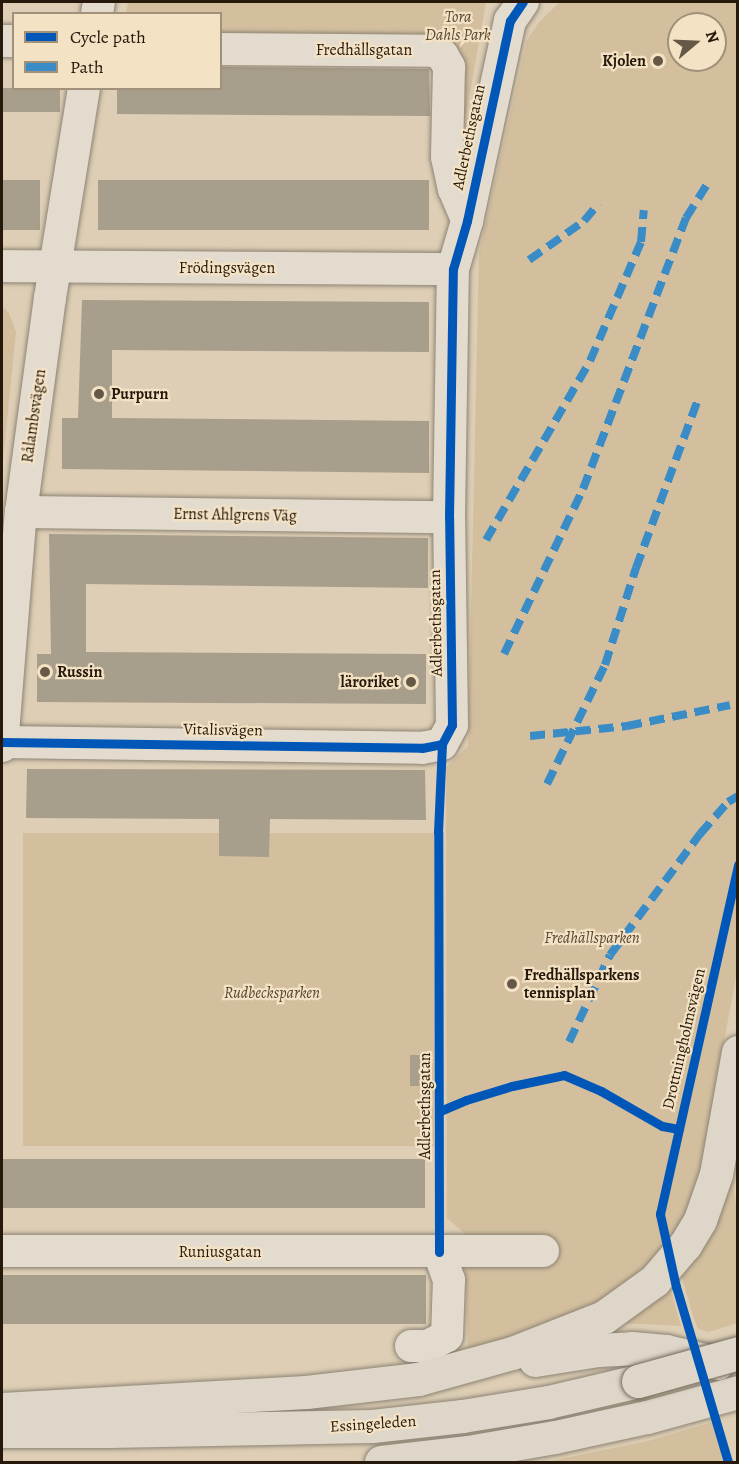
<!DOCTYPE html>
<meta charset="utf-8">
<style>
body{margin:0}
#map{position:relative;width:739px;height:1464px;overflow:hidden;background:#ddceb5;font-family:Alegreya,serif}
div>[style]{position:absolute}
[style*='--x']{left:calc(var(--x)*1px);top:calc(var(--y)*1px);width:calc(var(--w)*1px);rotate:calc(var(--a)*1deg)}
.green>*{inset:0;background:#d3bf9e;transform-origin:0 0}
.building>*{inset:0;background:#a89e8c;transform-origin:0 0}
.roads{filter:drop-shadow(0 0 2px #8d8374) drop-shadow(0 0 2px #8d8374)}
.minor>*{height:32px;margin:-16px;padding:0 16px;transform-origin:16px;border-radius:16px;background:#e3dcce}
.highway>*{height:33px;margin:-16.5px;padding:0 16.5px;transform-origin:16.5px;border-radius:16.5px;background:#ded6c8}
.bridges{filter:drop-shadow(0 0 2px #736a5c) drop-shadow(0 0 2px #736a5c)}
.highway-bridge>*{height:33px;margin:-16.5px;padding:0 16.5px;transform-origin:16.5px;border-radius:16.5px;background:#ded6c8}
.quiet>*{height:8px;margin-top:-4px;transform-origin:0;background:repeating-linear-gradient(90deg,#3a8cc6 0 15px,transparent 0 23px)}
.cycleway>*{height:9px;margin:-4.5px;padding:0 4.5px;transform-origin:4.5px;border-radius:4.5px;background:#0057b8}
.dots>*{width:16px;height:16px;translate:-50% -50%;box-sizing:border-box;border:3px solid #f3e2c4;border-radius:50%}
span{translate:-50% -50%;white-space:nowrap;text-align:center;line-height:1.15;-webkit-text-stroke:4.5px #f3e2c4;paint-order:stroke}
.park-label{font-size:16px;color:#584631;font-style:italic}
.street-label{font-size:16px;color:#26180b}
.poi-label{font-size:16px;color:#26180b;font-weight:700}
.right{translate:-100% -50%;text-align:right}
.left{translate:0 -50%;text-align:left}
.frame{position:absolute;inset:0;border:3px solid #26180b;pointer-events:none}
.legend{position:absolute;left:12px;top:12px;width:210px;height:78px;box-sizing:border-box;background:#f3e2c4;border:2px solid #a1917a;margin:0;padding:8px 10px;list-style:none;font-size:18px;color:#26180b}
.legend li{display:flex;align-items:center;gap:12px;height:30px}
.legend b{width:30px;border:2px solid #a1917a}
.north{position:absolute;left:667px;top:12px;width:60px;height:60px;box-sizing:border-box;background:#f3e2c4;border:2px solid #a1917a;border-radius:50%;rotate:71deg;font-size:16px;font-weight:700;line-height:24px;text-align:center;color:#26180b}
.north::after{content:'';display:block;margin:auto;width:21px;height:27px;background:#665846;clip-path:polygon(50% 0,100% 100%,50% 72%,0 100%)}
</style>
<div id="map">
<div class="green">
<div style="clip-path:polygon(128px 2px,486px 2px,459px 156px,455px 65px,221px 36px,220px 14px,126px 14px)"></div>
<div style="clip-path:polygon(evenodd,560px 2px,737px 2px,738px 966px,695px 1199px,678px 1235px,654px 1262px,590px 1312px,468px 1352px,464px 1233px,447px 1218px,446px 767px,468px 746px,479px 253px,527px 40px,539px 22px,560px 2px,679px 24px,715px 24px,715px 60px,679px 60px,679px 24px)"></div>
<div style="clip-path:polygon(2px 306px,9px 313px,16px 332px,2px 470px)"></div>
<div style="left:23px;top:833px;width:411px;height:313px"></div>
<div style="clip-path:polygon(732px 1165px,738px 1228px,737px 1323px,709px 1332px,698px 1329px,695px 1322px,680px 1272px)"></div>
<div style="clip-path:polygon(669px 1283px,681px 1326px,618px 1323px)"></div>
<div style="clip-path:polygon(712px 1422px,724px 1462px,545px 1462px,648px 1441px)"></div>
</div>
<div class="building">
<div style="clip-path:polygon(220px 67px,429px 69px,430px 116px,117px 114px,117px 88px,220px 88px)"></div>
<div style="left:2px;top:88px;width:58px;height:24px"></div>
<div style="left:2px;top:180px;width:38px;height:50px"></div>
<div style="left:98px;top:180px;width:331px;height:50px"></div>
<div style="clip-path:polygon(82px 300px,429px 302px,429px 352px,112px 350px,112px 418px,429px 421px,429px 473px,62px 469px,62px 418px,78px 418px)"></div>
<div style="clip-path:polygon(49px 534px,428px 538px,428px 588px,86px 584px,86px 652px,426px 654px,426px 704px,37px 702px,37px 654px,51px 654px)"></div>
<div style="clip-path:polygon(27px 769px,425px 770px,426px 820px,270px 819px,269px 857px,219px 856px,219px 819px,26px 818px)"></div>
<div style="left:410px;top:1055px;width:20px;height:31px"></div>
<div style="left:2px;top:1159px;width:423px;height:49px"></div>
<div style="left:2px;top:1275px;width:424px;height:49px"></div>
</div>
<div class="roads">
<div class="minor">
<div style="--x:97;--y:14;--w:12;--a:-81"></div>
<div style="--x:2;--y:41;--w:12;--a:0"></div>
<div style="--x:220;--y:49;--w:214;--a:0.5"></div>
<div style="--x:434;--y:51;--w:10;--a:29"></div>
<div style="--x:443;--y:56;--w:13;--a:61"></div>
<div style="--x:449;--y:67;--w:90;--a:91.3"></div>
<div style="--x:447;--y:157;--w:33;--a:78"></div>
<div style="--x:454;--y:189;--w:34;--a:67"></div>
<div style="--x:2;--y:266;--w:451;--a:0.4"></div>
<div style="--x:21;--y:512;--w:428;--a:0.7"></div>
<div style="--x:2;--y:742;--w:420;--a:0.8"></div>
<div style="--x:422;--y:748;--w:20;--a:-11"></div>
<div style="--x:442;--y:744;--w:21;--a:-62"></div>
<div style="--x:452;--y:725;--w:208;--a:-90.8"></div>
<div style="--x:449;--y:517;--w:248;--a:-89.1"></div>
<div style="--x:453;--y:269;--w:50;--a:-73.7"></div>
<div style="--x:467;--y:221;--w:205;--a:-77.9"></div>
<div style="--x:510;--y:21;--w:23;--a:-56"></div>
<div style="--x:2;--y:746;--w:235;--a:-85.4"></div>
<div style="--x:21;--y:512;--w:216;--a:-82.3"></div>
<div style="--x:50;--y:298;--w:213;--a:-80.8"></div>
<div style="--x:2;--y:1251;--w:541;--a:0"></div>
<div style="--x:411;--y:1346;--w:17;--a:0"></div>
<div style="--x:428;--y:1346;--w:21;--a:-28"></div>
<div style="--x:447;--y:1336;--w:56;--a:-88"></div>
<div style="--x:449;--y:1280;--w:30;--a:-110"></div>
</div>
<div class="highway">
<div style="--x:535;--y:1360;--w:64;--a:-9"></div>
<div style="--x:598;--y:1350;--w:34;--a:-3"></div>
<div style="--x:632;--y:1348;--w:34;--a:5"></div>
<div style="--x:666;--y:1351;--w:53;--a:13"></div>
<div style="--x:2;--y:1409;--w:304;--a:-3.2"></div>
<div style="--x:306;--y:1392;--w:113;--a:-6.6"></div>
<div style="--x:418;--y:1379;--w:98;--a:-15.5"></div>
<div style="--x:512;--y:1353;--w:99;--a:-21.4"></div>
<div style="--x:604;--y:1317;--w:62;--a:-35.8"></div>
<div style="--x:654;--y:1281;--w:48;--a:-49.3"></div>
<div style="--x:685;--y:1245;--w:29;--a:-59"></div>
<div style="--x:700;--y:1220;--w:49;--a:-70.8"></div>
<div style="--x:716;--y:1174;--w:124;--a:-79.8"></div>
<div style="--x:2;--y:1431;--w:107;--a:0"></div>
<div style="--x:109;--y:1431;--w:263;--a:-1.1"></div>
<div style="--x:372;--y:1426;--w:91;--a:-6.3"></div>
<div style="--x:462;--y:1416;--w:87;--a:-9.2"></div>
<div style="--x:548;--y:1402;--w:92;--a:-13.1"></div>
<div style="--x:381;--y:1462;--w:88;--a:-6.6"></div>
<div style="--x:468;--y:1452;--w:88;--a:-9.8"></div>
<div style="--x:555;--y:1437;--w:94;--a:-12.3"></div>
<div style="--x:647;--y:1417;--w:94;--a:-15.4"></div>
</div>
</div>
<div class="bridges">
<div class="highway-bridge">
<div style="--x:638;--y:1381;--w:104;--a:-15.6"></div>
</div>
</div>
<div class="quiet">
<div style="--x:529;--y:260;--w:67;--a:-35.3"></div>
<div style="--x:584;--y:221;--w:23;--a:-50"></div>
<div style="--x:486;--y:540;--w:207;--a:-59.8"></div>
<div style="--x:590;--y:361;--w:129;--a:-66.8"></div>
<div style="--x:641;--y:242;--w:32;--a:-85"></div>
<div style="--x:504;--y:654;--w:183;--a:-64.4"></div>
<div style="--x:583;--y:489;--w:290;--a:-69.2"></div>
<div style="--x:686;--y:218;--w:39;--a:-58"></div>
<div style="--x:530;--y:736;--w:98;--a:-5.9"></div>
<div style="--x:627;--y:726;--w:105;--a:-11.5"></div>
<div style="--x:547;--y:784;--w:132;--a:-64"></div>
<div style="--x:605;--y:665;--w:102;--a:-72.3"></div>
<div style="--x:636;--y:568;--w:182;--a:-69.8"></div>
<div style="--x:569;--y:1042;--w:96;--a:-64.8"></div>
<div style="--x:610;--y:955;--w:151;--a:-53.4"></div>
<div style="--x:700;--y:834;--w:43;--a:-48.8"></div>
<div style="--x:728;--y:802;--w:12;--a:-31"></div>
</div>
<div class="cycleway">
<div style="--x:2;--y:742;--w:420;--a:0.8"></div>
<div style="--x:422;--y:748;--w:20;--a:-11"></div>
<div style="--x:440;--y:1111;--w:28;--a:-23"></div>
<div style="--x:466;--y:1100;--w:48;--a:-16.9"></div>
<div style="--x:512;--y:1086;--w:53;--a:-11.9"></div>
<div style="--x:564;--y:1075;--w:40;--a:23.4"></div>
<div style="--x:601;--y:1091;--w:70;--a:29.8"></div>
<div style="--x:662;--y:1126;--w:17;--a:10"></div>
<div style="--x:439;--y:1252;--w:420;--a:-90.1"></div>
<div style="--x:438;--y:832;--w:88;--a:-87.4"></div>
<div style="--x:442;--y:744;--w:21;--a:-62"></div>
<div style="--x:452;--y:725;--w:208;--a:-90.8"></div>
<div style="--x:449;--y:517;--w:248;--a:-89.1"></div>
<div style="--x:453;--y:269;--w:50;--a:-73.7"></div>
<div style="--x:467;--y:221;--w:205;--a:-77.9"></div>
<div style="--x:510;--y:21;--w:23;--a:-56"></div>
<div style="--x:728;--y:1462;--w:183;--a:-106.5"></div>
<div style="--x:676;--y:1287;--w:75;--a:-102.4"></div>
<div style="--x:660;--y:1214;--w:358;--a:-77.4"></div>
</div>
<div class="dots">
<div style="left:658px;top:61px;background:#665846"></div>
<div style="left:99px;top:394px;background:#665846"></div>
<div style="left:45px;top:672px;background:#665846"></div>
<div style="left:411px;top:682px;background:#665846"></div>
<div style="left:512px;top:984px;background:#665846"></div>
</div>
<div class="park-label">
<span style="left:458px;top:26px">Tora<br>Dahls Park</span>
<span style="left:592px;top:938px">Fredhällsparken</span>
<span style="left:272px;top:993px">Rudbecksparken</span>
</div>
<div class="street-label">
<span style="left:364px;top:50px">Fredhällsgatan</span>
<span style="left:469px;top:137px;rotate:-78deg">Adlerbethsgatan</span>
<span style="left:227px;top:268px">Frödingsvägen</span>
<span style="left:34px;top:416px;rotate:-82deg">Rålambsvägen</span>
<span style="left:235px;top:515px;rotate:1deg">Ernst Ahlgrens Väg</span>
<span style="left:436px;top:623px;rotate:-91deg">Adlerbethsgatan</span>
<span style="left:223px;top:730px;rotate:1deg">Vitalisvägen</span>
<span style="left:684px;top:1039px;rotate:-77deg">Drottningholmsvägen</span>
<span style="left:425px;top:1106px;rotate:-90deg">Adlerbethsgatan</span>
<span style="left:220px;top:1252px">Runiusgatan</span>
<span style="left:373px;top:1424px;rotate:-4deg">Essingeleden</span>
</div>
<div class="poi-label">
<span class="right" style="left:646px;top:61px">Kjolen</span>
<span class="left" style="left:111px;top:394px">Purpurn</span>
<span class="left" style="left:57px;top:672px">Russin</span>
<span class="right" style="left:399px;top:682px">läroriket</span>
<span class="left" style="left:524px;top:984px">Fredhällsparkens<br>tennisplan</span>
</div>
<div class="frame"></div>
<ul class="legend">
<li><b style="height:8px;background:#0057b8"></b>Cycle path</li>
<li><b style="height:8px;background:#3a8cc6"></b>Path</li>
</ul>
<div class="north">N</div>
</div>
